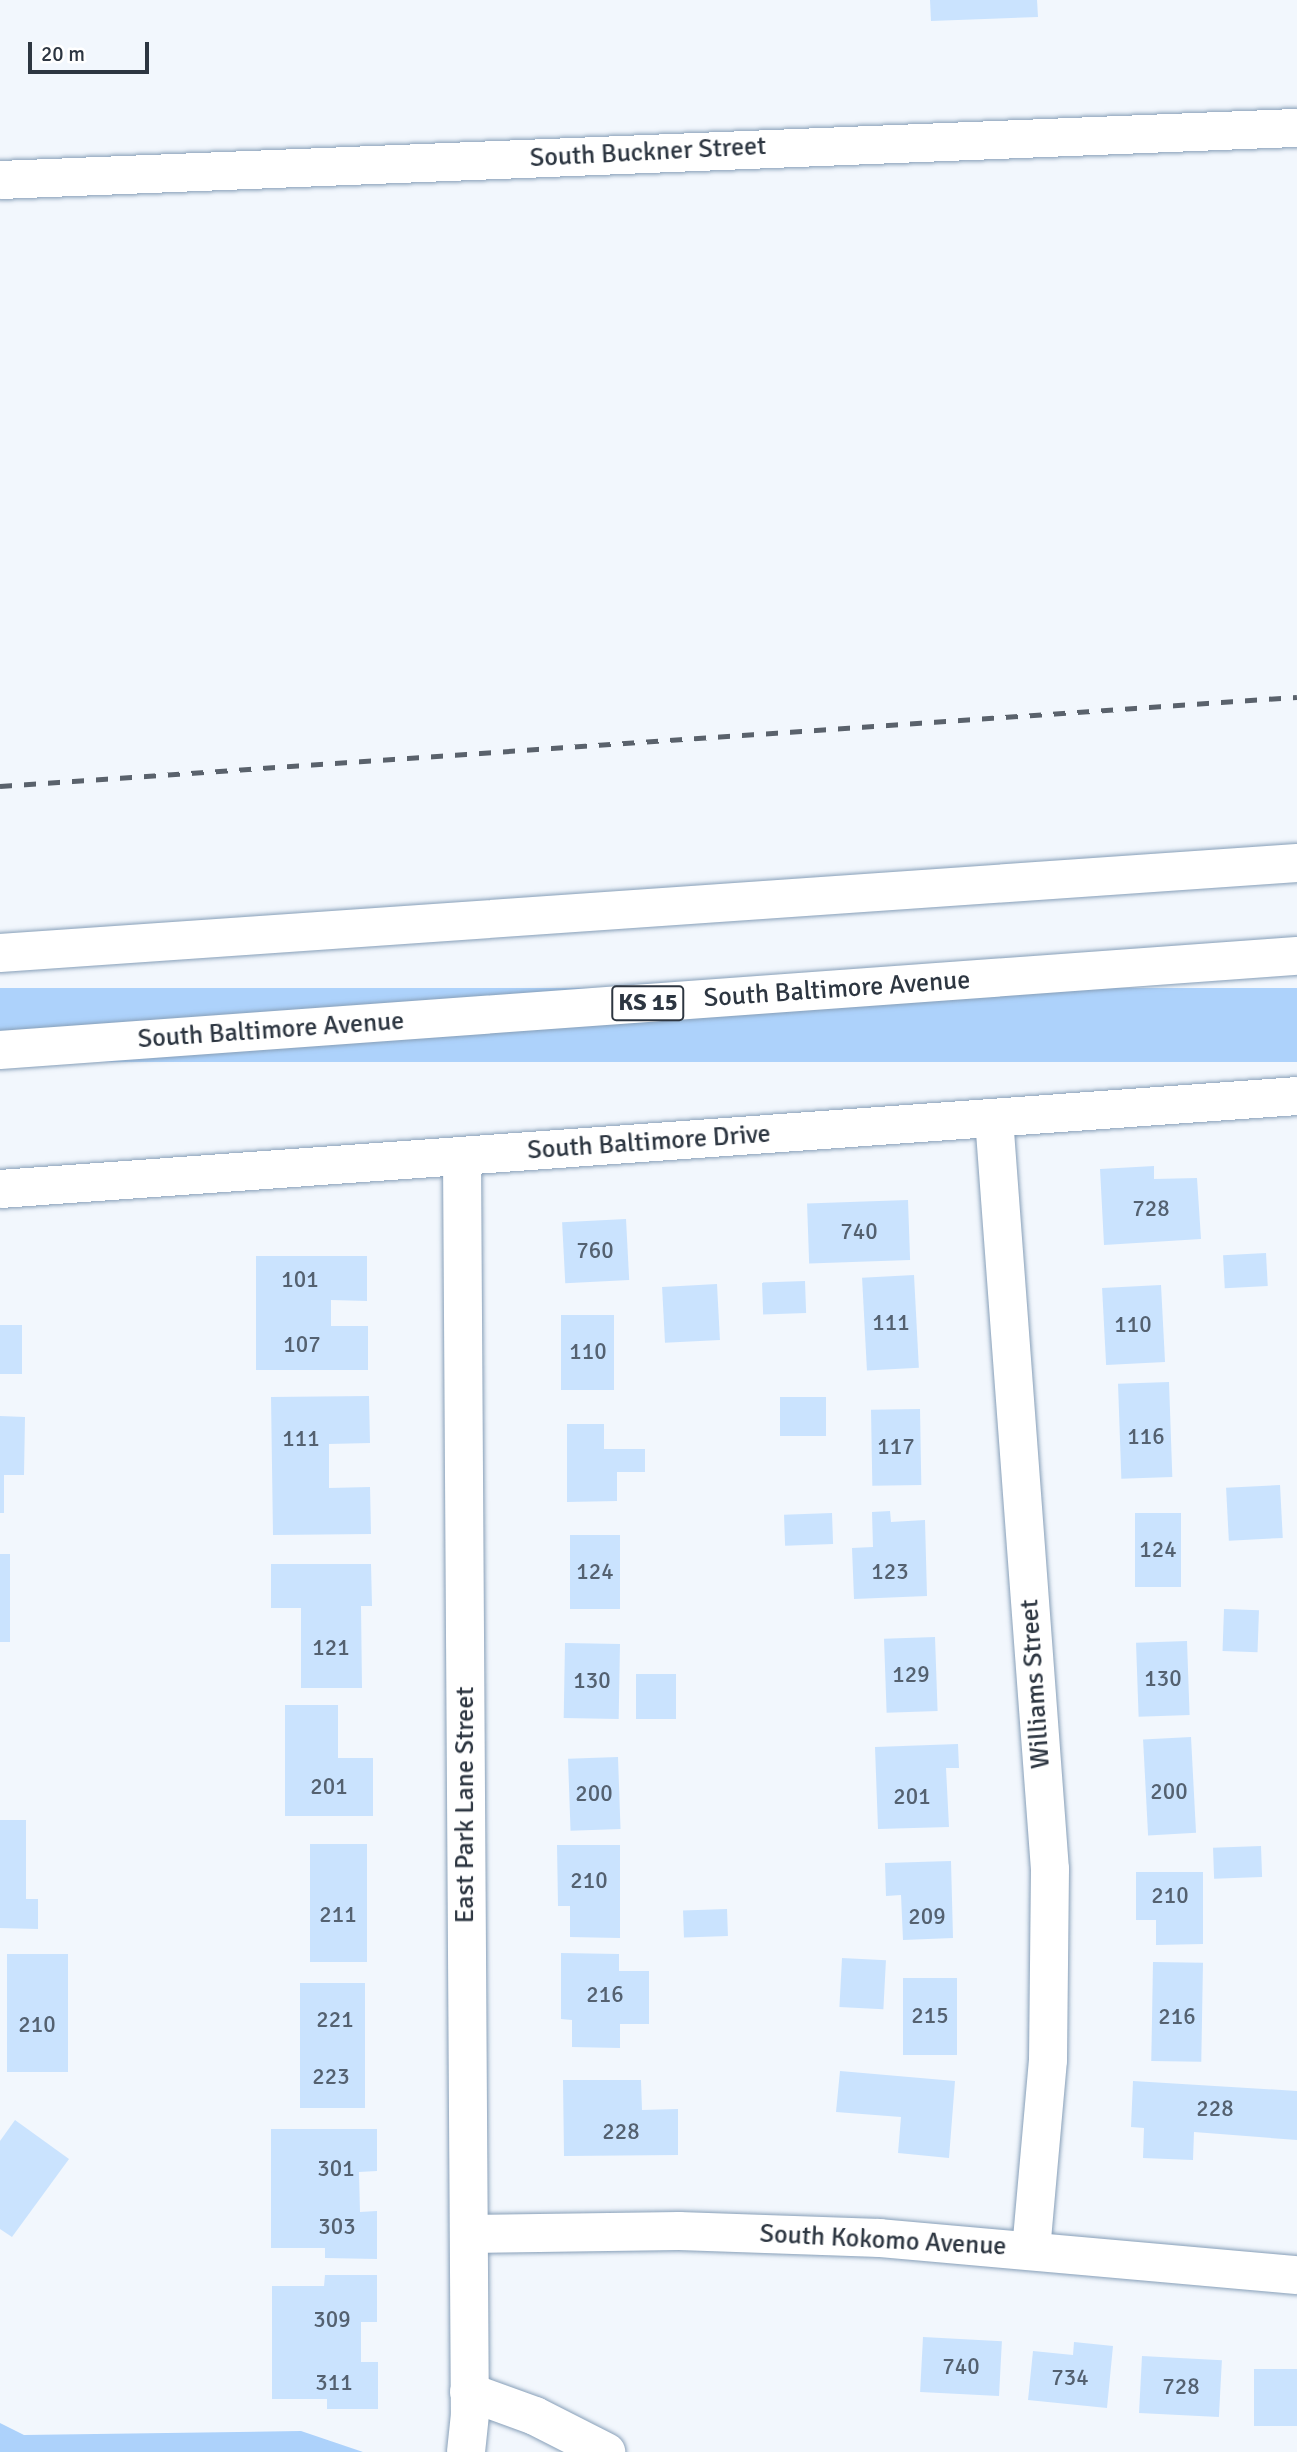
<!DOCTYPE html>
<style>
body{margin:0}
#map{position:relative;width:1297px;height:2452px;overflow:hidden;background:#f2f7fd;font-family:Signika,sans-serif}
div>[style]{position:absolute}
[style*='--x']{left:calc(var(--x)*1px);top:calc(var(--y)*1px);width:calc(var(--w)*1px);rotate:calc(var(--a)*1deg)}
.green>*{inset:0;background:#add2fb;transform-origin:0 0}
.building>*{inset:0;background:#cae3fe;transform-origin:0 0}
.roads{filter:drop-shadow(0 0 2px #879fb8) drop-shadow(0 0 2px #879fb8)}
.minor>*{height:38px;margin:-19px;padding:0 19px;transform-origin:19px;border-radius:19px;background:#fff}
.major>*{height:38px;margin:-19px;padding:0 19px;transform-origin:19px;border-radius:19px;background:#fff}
.rail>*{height:5px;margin-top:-2.5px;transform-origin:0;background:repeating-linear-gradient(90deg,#5a626c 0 12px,transparent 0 24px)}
span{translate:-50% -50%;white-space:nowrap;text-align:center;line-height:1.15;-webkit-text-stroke:7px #fff;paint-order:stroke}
.number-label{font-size:23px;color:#546170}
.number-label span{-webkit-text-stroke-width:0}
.shield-label span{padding:2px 5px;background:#fff;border:2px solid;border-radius:5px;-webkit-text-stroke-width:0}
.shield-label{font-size:24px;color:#2d3641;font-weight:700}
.street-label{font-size:26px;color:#2d3641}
.scale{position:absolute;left:28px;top:42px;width:121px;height:32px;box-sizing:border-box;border:4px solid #2d3641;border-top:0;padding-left:9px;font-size:21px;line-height:24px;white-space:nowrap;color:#2d3641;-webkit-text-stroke:5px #fff;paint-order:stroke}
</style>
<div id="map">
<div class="green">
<div style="left:1297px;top:988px;width:74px;height:1300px;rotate:90deg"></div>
<div style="clip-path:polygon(0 2423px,24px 2435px,301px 2431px,363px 2452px,0 2452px)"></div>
</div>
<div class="building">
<div style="clip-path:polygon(930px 0,1037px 0,1038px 17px,931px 21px)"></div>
<div style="clip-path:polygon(1154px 1166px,1154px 1179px,1197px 1178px,1201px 1239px,1104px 1245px,1100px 1169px)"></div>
<div style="left:908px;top:1200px;width:60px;height:101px;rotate:88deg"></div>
<div style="left:626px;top:1219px;width:61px;height:64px;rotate:87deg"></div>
<div style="left:1266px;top:1253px;width:33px;height:43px;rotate:87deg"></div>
<div style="clip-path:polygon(256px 1256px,367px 1256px,367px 1301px,331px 1300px,331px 1326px,368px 1326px,368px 1370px,256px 1370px)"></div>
<div style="left:914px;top:1275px;width:93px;height:52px;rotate:87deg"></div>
<div style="left:805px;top:1281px;width:32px;height:43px;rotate:88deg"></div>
<div style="left:717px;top:1284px;width:56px;height:55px;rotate:87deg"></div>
<div style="left:1161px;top:1285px;width:77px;height:59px;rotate:87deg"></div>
<div style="left:561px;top:1315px;width:53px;height:75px"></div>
<div style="left:0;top:1325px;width:22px;height:49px"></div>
<div style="left:1169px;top:1382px;width:95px;height:51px;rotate:88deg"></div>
<div style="clip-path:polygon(369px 1396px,370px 1443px,329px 1444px,329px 1488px,370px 1487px,371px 1534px,273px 1535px,271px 1397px)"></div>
<div style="left:780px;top:1397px;width:46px;height:39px"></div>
<div style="left:920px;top:1409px;width:76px;height:49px;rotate:89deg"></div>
<div style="clip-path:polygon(0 1416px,25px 1417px,24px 1475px,4px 1475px,4px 1513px,0 1513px)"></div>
<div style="clip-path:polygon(567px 1424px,604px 1424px,604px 1449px,645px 1449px,645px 1472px,617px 1472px,617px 1501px,567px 1502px)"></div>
<div style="left:1280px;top:1485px;width:53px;height:54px;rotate:87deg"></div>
<div style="clip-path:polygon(890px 1511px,891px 1522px,925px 1520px,927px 1596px,854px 1599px,852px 1548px,873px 1547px,872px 1512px)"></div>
<div style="left:832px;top:1513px;width:31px;height:48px;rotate:88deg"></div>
<div style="left:1135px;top:1513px;width:46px;height:74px"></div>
<div style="left:570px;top:1535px;width:50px;height:74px"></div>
<div style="left:10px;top:1554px;width:88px;height:10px;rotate:90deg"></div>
<div style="clip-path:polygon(271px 1564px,371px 1564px,372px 1606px,361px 1606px,362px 1688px,301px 1688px,301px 1608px,271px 1608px)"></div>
<div style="left:1224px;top:1609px;width:35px;height:42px;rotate:2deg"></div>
<div style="left:935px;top:1637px;width:74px;height:51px;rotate:88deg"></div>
<div style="left:1187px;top:1641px;width:74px;height:51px;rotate:88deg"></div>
<div style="left:565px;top:1643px;width:55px;height:75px;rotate:1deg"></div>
<div style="left:636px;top:1674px;width:40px;height:45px"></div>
<div style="clip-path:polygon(285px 1705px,338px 1705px,338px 1758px,373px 1758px,373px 1816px,285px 1816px)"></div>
<div style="left:1191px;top:1737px;width:96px;height:48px;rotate:87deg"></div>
<div style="clip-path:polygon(958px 1744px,959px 1768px,946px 1768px,949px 1827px,878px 1829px,875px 1747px)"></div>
<div style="left:618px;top:1757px;width:72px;height:50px;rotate:88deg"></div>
<div style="clip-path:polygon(0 1820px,26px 1820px,26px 1899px,38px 1899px,38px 1929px,0 1928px)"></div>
<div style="left:310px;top:1844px;width:57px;height:118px"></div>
<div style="clip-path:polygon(557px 1845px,620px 1845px,620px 1938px,570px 1937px,570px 1906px,558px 1906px)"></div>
<div style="left:1261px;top:1846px;width:31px;height:48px;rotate:88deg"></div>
<div style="clip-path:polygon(951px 1861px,953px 1938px,903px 1940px,901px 1895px,886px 1896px,885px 1863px)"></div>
<div style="clip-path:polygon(1136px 1872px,1203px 1872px,1203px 1944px,1156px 1945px,1156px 1920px,1136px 1920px)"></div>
<div style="left:727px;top:1909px;width:27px;height:44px;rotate:88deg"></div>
<div style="clip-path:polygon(561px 1953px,619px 1954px,619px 1971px,649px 1971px,649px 2024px,620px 2024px,620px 2048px,572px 2047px,572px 2020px,561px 2019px)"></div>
<div style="left:7px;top:1954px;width:61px;height:118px"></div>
<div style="left:842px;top:1958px;width:44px;height:49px;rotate:3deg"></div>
<div style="left:1153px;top:1962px;width:50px;height:99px;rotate:1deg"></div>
<div style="left:903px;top:1978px;width:54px;height:77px"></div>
<div style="left:300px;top:1983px;width:65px;height:125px"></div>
<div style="clip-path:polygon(840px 2071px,955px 2081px,949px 2158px,898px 2153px,901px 2117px,836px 2112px)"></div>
<div style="clip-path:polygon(563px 2080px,641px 2080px,642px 2110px,678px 2109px,678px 2155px,564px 2156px)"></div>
<div style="clip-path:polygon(1133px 2081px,1297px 2091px,1297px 2140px,1194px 2132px,1193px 2160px,1143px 2158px,1144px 2128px,1131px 2127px)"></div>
<div style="clip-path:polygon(15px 2120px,69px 2159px,12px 2237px,0 2229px,0 2141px)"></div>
<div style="clip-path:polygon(271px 2129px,377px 2129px,377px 2171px,359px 2172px,360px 2212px,377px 2211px,377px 2259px,325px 2258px,325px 2248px,271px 2248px)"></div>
<div style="clip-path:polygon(325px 2275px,377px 2275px,377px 2322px,361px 2322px,361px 2362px,378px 2362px,378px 2409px,327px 2409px,327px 2399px,272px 2399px,272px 2286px,324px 2286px)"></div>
<div style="left:923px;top:2337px;width:79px;height:55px;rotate:3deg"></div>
<div style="clip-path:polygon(1074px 2342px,1113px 2346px,1107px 2408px,1028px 2400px,1033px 2351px,1073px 2355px)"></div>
<div style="left:1142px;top:2356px;width:80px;height:57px;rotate:3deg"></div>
<div style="left:1254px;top:2369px;width:43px;height:57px"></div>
</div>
<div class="roads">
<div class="minor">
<div style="--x:0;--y:180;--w:1298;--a:-2.3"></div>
<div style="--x:994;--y:1118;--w:753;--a:85.74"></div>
<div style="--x:1050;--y:1869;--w:191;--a:90.6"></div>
<div style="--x:1048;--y:2060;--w:191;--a:95.1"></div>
<div style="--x:462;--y:1157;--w:1257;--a:89.64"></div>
<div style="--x:470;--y:2414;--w:38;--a:96"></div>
<div style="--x:0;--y:1189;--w:1300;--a:-4.1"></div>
<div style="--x:469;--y:2234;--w:210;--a:-0.8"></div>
<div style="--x:679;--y:2231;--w:201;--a:2"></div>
<div style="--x:880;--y:2238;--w:419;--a:5.1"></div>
<div style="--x:469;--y:2392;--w:70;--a:20"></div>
<div style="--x:535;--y:2416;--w:80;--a:26.9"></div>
</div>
<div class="major">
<div style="--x:0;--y:953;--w:1300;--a:-3.97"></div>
<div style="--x:0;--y:1050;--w:1300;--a:-4.15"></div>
</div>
</div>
<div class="rail">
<div style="--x:0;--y:786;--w:1300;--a:-3.93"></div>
</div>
<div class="number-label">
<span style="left:1151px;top:1209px">728</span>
<span style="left:859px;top:1232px">740</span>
<span style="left:595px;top:1251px">760</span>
<span style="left:300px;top:1280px">101</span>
<span style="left:891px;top:1323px">111</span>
<span style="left:1133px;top:1325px">110</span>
<span style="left:302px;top:1345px">107</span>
<span style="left:588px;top:1352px">110</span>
<span style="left:1146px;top:1437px">116</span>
<span style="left:301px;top:1439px">111</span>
<span style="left:896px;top:1447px">117</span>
<span style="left:1158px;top:1550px">124</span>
<span style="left:595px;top:1572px">124</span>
<span style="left:890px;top:1572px">123</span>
<span style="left:331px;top:1648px">121</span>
<span style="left:911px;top:1675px">129</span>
<span style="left:1163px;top:1679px">130</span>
<span style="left:592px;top:1681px">130</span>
<span style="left:329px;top:1787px">201</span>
<span style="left:1169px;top:1792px">200</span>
<span style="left:594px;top:1794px">200</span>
<span style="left:912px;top:1797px">201</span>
<span style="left:589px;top:1881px">210</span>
<span style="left:1170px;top:1896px">210</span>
<span style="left:338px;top:1915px">211</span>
<span style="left:927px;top:1917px">209</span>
<span style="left:605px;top:1995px">216</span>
<span style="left:930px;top:2016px">215</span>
<span style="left:1177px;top:2017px">216</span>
<span style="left:335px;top:2020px">221</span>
<span style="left:37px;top:2025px">210</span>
<span style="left:331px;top:2077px">223</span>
<span style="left:1215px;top:2109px">228</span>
<span style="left:621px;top:2132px">228</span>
<span style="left:336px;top:2169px">301</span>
<span style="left:337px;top:2227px">303</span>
<span style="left:332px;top:2320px">309</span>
<span style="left:961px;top:2367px">740</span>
<span style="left:1070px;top:2378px">734</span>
<span style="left:334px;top:2383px">311</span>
<span style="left:1181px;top:2387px">728</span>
</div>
<div class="shield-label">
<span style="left:648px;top:1003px">KS 15</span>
</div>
<div class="street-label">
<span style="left:648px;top:153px;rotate:-3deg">South Buckner Street</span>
<span style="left:837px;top:990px;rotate:-4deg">South Baltimore Avenue</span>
<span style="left:271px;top:1031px;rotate:-4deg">South Baltimore Avenue</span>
<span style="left:649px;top:1143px;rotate:-4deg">South Baltimore Drive</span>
<span style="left:1036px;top:1684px;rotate:-94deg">Williams Street</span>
<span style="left:466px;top:1805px;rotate:-90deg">East Park Lane Street</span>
<span style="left:883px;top:2241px;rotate:3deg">South Kokomo Avenue</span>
</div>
<div class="scale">20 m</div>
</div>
